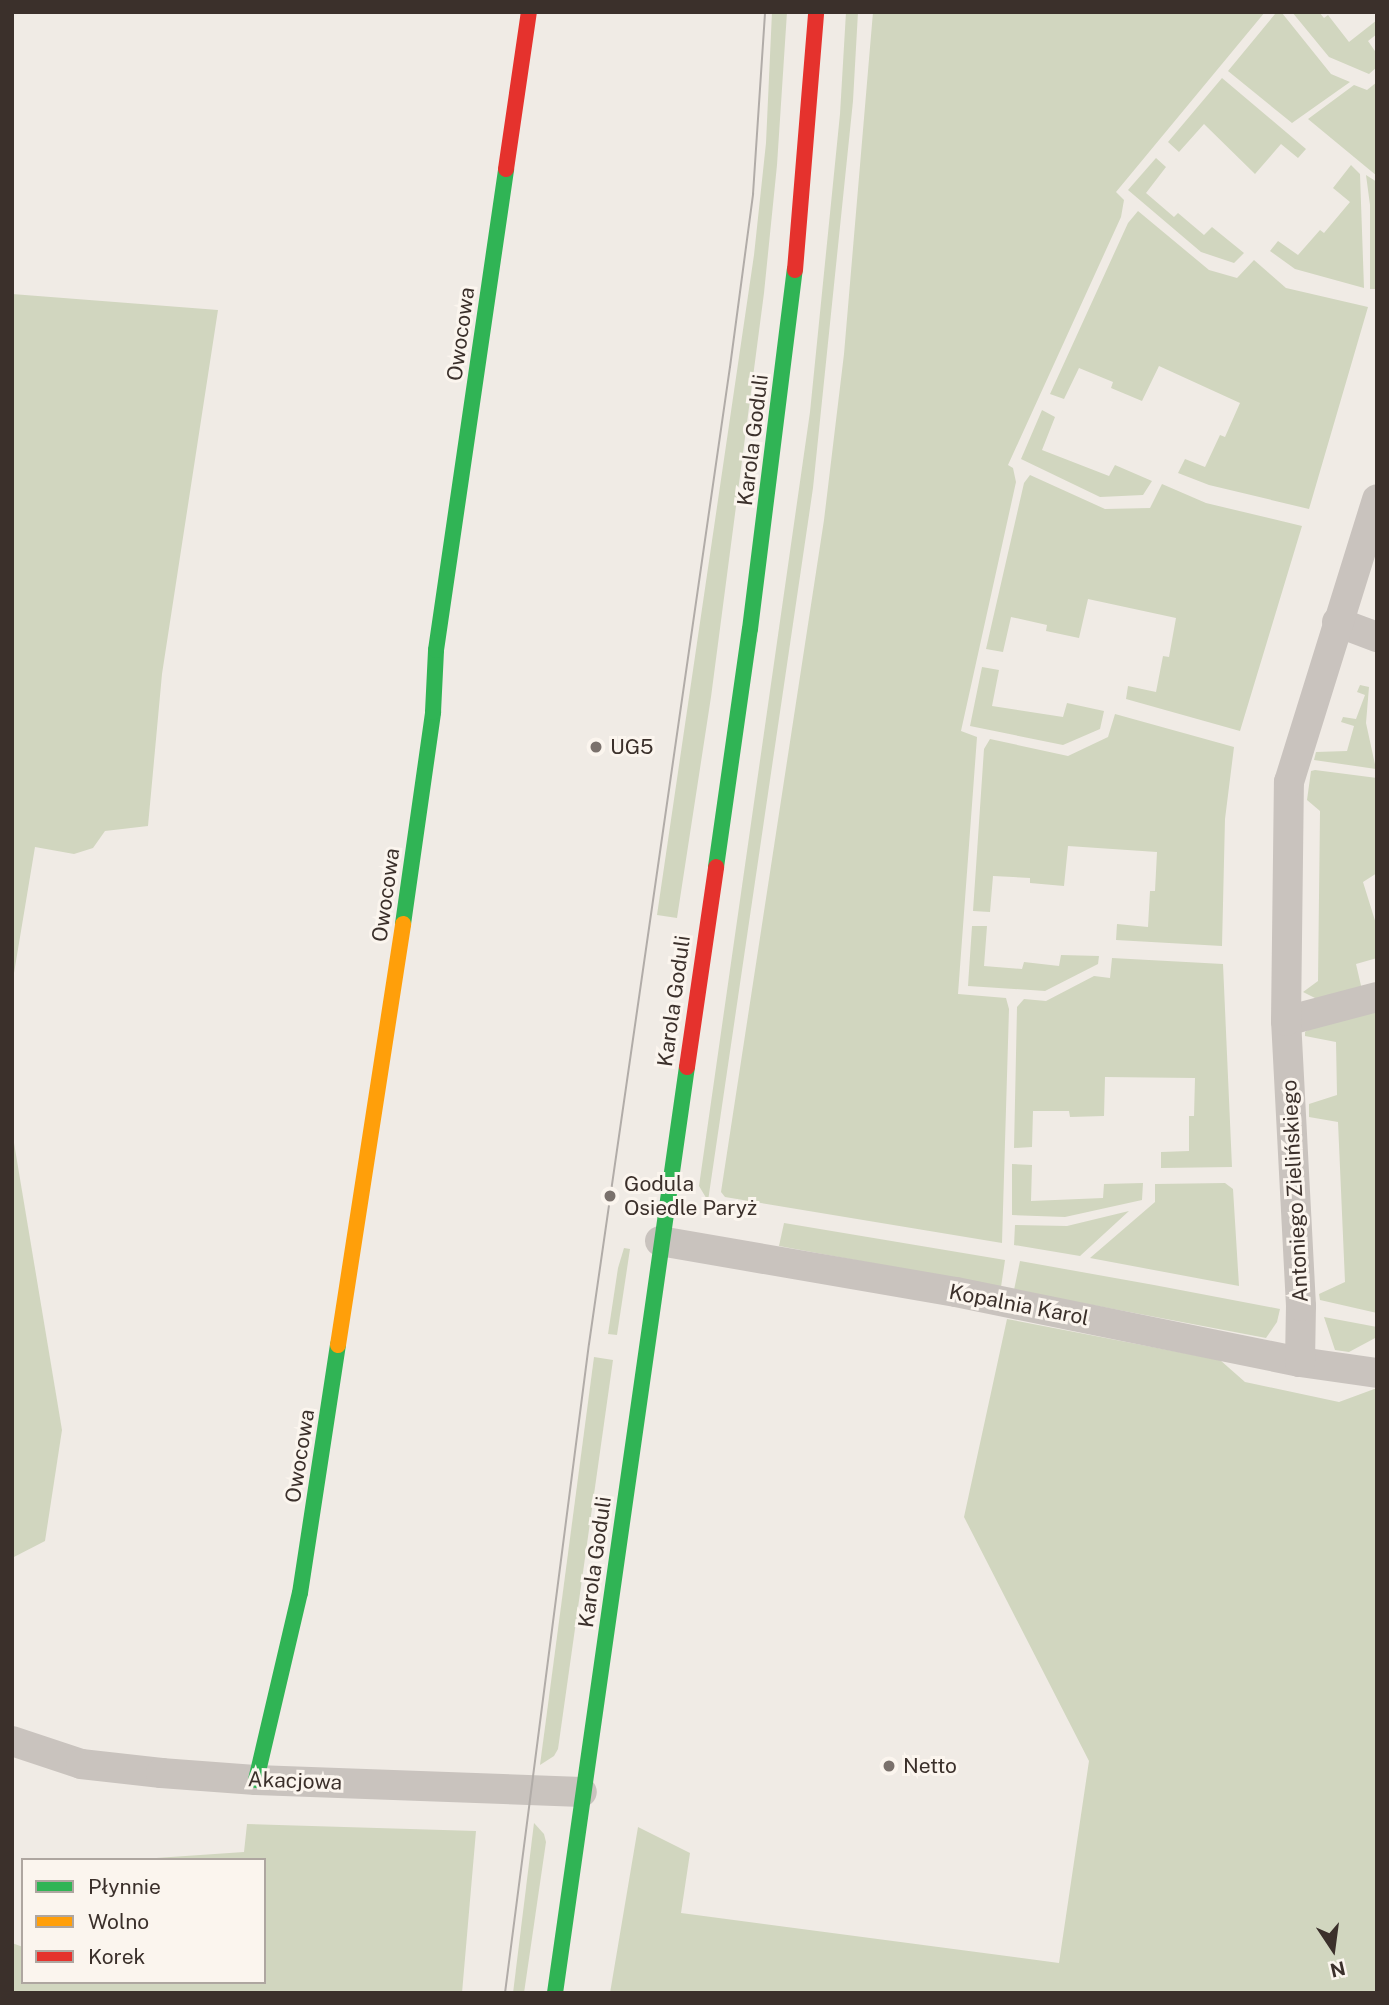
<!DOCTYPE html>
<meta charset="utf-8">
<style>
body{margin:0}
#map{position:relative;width:1389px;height:2005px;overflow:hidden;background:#f0ebe5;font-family:"Public Sans",sans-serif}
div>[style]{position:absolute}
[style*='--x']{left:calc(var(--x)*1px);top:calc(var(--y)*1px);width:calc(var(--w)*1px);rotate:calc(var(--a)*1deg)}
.green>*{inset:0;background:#d1d6bf}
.street>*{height:30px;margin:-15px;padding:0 15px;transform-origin:15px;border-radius:15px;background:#c9c3be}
.fast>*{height:16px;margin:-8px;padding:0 8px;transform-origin:8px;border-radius:8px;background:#30b455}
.slow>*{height:16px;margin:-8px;padding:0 8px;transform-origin:8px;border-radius:8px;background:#ff9f0a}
.jam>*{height:16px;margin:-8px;padding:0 8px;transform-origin:8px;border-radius:8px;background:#e5322d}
.tram>*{height:2px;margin:-1px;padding:0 1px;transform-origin:1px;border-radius:1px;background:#b1aca8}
.dots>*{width:19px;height:19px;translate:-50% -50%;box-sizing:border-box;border:4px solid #fbf5ee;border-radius:50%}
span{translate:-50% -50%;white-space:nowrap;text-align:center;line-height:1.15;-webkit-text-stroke:6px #fbf5ee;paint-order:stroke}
.street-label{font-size:21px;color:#3b302b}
.poi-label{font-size:21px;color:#3b302b}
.left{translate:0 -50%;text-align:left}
.frame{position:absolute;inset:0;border:14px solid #3b302b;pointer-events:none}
.legend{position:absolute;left:21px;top:1858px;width:245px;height:126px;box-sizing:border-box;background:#fbf5ee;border:2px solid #aea6a0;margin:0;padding:9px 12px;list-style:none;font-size:21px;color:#3b302b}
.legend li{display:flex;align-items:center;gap:14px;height:35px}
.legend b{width:35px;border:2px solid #aea6a0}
.north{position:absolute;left:1298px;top:1914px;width:70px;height:70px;-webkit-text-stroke:5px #fbf5ee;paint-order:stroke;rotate:167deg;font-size:19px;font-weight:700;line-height:28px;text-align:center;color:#3b302b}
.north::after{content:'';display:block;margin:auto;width:24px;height:32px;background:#3b302b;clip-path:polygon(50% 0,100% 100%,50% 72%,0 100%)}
</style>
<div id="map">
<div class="green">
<div style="clip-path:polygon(772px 12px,787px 12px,777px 165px,764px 293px,711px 697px,677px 918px,657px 915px,754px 255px,766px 143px)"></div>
<div style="clip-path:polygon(846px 12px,858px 12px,853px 101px,813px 488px,708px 1201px,699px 1186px,810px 412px,840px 114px)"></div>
<div style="clip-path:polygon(873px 12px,1265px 12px,1116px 192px,1124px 200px,1121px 217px,1008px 465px,1013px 468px,1016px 482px,961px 731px,977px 737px,958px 994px,1006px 998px,1009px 1009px,1002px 1243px,725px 1197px,721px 1192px,824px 520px,844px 354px)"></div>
<div style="clip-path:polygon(1292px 12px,1319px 12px,1324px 18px,1328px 15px,1349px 42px,1377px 20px,1377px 34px,1368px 41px,1377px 54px,1377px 67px,1369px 74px,1329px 57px)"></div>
<div style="clip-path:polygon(1282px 13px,1331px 74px,1350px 82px,1292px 123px,1228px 71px,1275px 14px)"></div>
<div style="clip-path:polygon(1222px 78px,1306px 149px,1298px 158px,1281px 144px,1255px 174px,1204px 124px,1179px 152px,1168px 142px)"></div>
<div style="clip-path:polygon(1377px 82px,1377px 176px,1308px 119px,1354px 85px,1367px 90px)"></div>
<div style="clip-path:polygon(1156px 158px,1166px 167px,1146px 193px,1174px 217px,1178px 213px,1204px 235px,1212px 227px,1244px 253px,1234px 263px,1201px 252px,1128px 190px)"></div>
<div style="clip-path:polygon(1351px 165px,1360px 174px,1364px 288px,1295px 269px,1270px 251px,1278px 241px,1298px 255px,1320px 230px,1324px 233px,1350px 202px,1333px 188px)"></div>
<div style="clip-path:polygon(1366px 175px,1377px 182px,1375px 289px,1370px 289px,1370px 205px)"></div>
<div style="clip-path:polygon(1138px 211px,1209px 270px,1237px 278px,1254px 260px,1286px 288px,1368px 307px,1309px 509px,1209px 485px,1178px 473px,1185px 459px,1205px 467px,1220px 435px,1225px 437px,1240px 403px,1159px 366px,1142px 401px,1111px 388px,1113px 382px,1079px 368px,1064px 399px,1050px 394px,1128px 223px)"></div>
<div style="clip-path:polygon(12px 294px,218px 310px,162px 674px,148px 826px,105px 831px,93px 848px,74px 854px,35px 847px,12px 985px)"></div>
<div style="clip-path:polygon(1042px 410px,1055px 417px,1042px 450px,1109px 476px,1115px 465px,1152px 481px,1143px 495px,1100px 497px,1021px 459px)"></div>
<div style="clip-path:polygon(1030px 475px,1105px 509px,1150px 508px,1162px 484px,1206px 503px,1302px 526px,1240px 731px,1126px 699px,1128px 686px,1156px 692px,1163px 656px,1169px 657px,1176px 618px,1088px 599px,1079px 638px,1046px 631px,1047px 625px,1011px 617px,1003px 652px,986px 649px,1024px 483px)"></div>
<div style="clip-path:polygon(982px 667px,999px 670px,992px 706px,1063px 717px,1067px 703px,1104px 711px,1100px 729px,1063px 745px,970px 726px)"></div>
<div style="clip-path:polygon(1360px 685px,1369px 687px,1366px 723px,1376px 769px,1314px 760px,1316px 752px,1347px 751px,1354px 726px,1341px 722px,1343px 717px,1356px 719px,1365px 695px,1357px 692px)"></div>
<div style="clip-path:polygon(1115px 714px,1234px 747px,1225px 819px,1222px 946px,1116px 940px,1117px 924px,1148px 927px,1150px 891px,1155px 891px,1157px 852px,1068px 846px,1064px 886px,1030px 883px,1030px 878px,993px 876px,990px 912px,973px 911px,984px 749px,990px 739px,1068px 756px,1108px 737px)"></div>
<div style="clip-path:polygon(1315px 770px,1377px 778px,1377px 873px,1363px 882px,1377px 927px,1377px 958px,1356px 964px,1362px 990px,1319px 1000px,1303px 992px,1318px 981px,1320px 811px,1307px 800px,1311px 771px)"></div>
<div style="clip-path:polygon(972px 926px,987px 926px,984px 966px,1022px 969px,1024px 962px,1059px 966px,1061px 955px,1099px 956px,1098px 964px,1045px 991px,968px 986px)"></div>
<div style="clip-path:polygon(1112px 958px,1223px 964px,1232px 1167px,1161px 1168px,1161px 1152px,1189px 1151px,1189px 1116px,1194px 1116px,1195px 1078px,1105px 1077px,1104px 1116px,1070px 1117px,1069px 1111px,1033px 1111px,1032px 1147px,1014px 1148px,1017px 1007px,1024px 999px,1046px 1001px,1094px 976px,1110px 978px)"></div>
<div style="clip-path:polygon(1377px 1009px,1377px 1313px,1320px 1300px,1319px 1294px,1345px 1282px,1338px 1122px,1309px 1117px,1309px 1104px,1337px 1095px,1336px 1042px,1305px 1036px,1305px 1032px,1319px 1023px)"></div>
<div style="clip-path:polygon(12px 1131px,62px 1430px,45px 1541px,12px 1558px)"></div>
<div style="clip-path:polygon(1012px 1164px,1032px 1165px,1031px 1201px,1103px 1198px,1104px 1184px,1143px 1183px,1142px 1200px,1065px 1217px,1012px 1215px)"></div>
<div style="clip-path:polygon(1225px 1183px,1233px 1189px,1239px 1286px,1090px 1258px,1155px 1202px,1155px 1184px)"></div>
<div style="clip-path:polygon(1129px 1211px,1080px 1256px,1014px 1245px,1015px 1225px,1067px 1226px)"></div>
<div style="clip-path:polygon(784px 1223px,1005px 1260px,1001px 1287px,779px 1246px)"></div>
<div style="clip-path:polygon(624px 1248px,630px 1249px,617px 1335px,608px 1334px,618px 1268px)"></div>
<div style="clip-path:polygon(1020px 1261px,1154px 1285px,1280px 1309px,1277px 1322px,1266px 1338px,1014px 1290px)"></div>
<div style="clip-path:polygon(1324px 1317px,1377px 1327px,1377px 1337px,1349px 1352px,1335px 1350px)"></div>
<div style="clip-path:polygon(1007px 1319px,1220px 1360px,1245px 1382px,1339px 1402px,1377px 1388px,1377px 1993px,610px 1993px,638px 1827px,690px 1853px,681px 1913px,1059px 1963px,1089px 1761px,964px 1517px)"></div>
<div style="clip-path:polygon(594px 1357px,613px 1360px,558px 1749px,554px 1756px,540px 1765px)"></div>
<div style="clip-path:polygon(534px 1823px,544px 1834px,546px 1842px,524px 1993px,513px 1993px)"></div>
<div style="clip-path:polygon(247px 1824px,476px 1831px,462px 1993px,12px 1993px,12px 1943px,23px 1947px,23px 1982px,264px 1982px,264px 1860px,62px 1860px,156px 1858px,244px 1852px)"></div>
</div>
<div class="street">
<div style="--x:1337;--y:622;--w:43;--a:20.6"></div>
<div style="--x:1286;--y:1021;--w:94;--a:-14.8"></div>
<div style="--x:660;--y:1241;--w:300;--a:9.8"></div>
<div style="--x:956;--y:1292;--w:351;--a:11.5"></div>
<div style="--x:1300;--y:1362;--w:78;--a:8.1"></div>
<div style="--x:1300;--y:1362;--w:56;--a:-89"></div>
<div style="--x:1301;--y:1306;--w:285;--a:-93"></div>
<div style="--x:1286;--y:1021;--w:239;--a:-89.3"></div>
<div style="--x:1289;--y:782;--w:296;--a:-72.7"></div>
<div style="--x:12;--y:1741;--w:73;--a:18.4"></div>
<div style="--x:81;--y:1764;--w:81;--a:6.4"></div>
<div style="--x:161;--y:1773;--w:95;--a:4.2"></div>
<div style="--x:256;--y:1780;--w:326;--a:2.1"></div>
</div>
<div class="fast">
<div style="--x:716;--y:867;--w:240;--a:-81.9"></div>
<div style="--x:750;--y:629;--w:362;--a:-82.9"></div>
<div style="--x:403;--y:924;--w:214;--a:-81.9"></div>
<div style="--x:433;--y:712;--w:62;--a:-87.2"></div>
<div style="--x:436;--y:650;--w:486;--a:-81.7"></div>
<div style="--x:256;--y:1780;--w:192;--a:-76.8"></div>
<div style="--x:300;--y:1593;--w:251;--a:-81.3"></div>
<div style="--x:555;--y:1993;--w:935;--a:-81.89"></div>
</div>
<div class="slow">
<div style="--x:338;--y:1345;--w:426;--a:-81.2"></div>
</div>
<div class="jam">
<div style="--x:506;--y:169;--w:159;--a:-81.7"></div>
<div style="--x:795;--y:270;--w:259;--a:-85.3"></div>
<div style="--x:687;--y:1067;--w:202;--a:-81.7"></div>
</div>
<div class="tram">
<div style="--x:505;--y:1993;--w:654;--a:-82.63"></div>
<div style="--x:589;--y:1344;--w:987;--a:-81.79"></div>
<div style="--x:730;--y:367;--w:175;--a:-82.4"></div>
<div style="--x:753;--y:194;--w:182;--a:-86.2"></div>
</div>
<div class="dots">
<div style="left:596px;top:747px;background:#7a716c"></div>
<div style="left:610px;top:1196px;background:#7a716c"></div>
<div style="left:889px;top:1766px;background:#7a716c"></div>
</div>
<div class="street-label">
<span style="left:461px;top:334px;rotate:-82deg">Owocowa</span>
<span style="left:753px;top:440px;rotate:-83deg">Karola Goduli</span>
<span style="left:386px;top:895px;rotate:-82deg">Owocowa</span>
<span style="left:674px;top:1001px;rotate:-82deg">Karola Goduli</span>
<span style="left:1295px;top:1191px;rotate:-93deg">Antoniego Zielińskiego</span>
<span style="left:1019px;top:1305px;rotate:11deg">Kopalnia Karol</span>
<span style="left:300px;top:1456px;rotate:-81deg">Owocowa</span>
<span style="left:595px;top:1562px;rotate:-82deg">Karola Goduli</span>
<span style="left:295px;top:1781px;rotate:2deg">Akacjowa</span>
</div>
<div class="poi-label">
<span class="left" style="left:610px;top:747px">UG5</span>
<span class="left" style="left:624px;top:1196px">Godula<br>Osiedle Paryż</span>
<span class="left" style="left:903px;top:1766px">Netto</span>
</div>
<div class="frame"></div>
<ul class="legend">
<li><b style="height:9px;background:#30b455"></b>Płynnie</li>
<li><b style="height:9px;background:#ff9f0a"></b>Wolno</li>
<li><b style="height:9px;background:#e5322d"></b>Korek</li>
</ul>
<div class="north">N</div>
</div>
